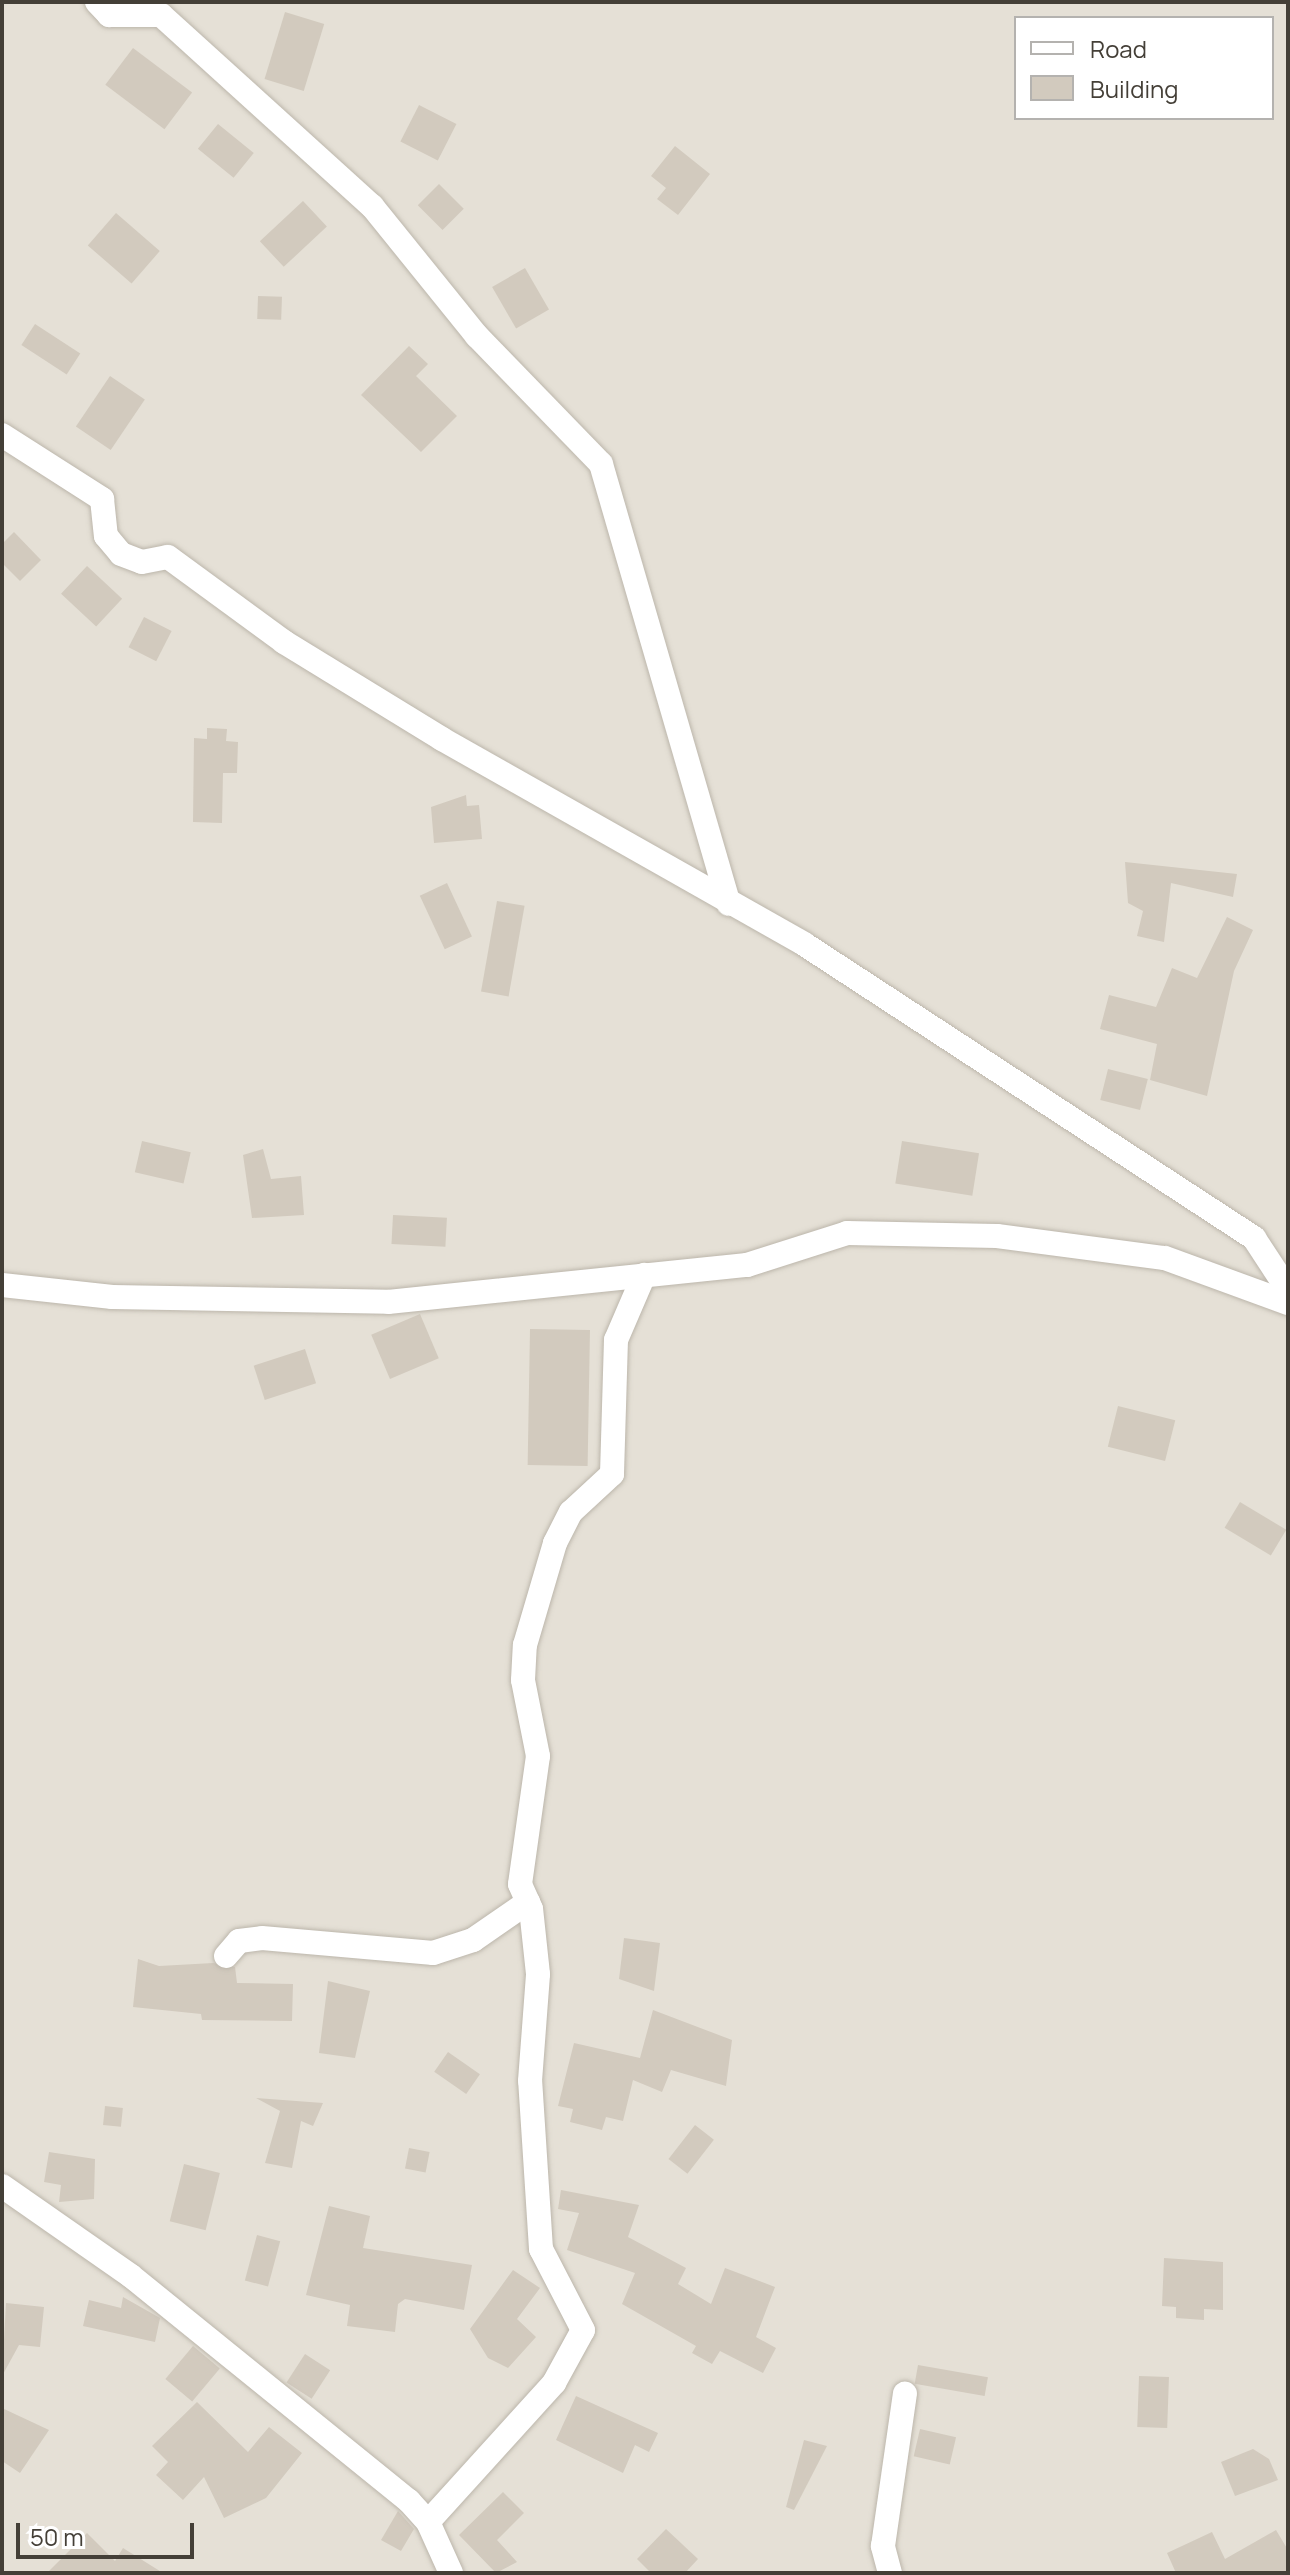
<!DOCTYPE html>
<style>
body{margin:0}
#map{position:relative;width:1290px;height:2575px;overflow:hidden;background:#f2efe7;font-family:Manrope,sans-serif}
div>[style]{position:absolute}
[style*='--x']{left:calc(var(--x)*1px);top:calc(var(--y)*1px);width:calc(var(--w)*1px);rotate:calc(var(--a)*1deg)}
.residential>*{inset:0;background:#e5e0d6}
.building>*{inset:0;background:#d2cabe;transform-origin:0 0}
.roads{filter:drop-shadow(0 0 2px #bcb6ab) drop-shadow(0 0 2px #bcb6ab)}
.minor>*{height:24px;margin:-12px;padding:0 12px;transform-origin:12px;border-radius:12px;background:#fff}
span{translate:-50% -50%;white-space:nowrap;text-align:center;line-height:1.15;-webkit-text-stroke:6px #fff;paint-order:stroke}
.frame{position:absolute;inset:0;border:4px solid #443f37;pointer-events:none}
.legend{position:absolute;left:1014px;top:16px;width:260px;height:104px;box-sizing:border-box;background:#fff;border:2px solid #b4b2af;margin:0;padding:10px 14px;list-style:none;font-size:24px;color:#443f37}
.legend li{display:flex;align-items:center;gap:16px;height:40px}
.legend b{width:40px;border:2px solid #b4b2af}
.scale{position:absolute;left:16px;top:2523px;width:178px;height:36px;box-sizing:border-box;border:4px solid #443f37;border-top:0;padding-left:10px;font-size:24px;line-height:28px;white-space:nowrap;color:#443f37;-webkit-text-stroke:6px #fff;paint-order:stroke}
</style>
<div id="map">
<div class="residential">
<div style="clip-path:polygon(evenodd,2px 2px,1288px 2px,1288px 2573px,2px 2573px,2px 2px,1016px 18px,1272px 18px,1272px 118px,1016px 118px,1016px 18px)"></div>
</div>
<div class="building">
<div style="left:285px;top:12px;width:41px;height:70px;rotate:17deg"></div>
<div style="left:133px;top:48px;width:74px;height:46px;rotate:37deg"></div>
<div style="left:419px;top:105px;width:42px;height:41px;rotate:27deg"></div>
<div style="left:218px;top:124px;width:46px;height:32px;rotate:39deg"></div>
<div style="clip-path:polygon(675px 146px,710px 174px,678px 215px,657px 199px,666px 188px,651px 176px)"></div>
<div style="left:439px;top:184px;width:35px;height:30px;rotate:45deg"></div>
<div style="left:303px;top:201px;width:35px;height:59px;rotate:47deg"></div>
<div style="left:116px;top:213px;width:58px;height:43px;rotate:41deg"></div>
<div style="left:525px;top:268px;width:48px;height:38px;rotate:60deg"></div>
<div style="left:258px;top:296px;width:24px;height:23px;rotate:2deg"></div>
<div style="left:35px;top:324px;width:54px;height:25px;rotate:33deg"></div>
<div style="clip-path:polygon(409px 346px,428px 364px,416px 376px,457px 416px,421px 452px,361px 395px)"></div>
<div style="left:110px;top:376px;width:42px;height:61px;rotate:34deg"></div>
<div style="clip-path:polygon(14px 532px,41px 560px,20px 581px,2px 563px,2px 544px)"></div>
<div style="left:87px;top:566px;width:48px;height:38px;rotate:43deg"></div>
<div style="left:144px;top:617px;width:31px;height:34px;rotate:27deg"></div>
<div style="clip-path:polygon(207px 728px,227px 729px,226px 741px,238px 742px,237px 773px,223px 773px,222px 823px,193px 822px,194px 738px,207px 739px)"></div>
<div style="clip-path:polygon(466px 795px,467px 806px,479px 805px,482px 839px,434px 843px,431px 807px)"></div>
<div style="clip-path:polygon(1125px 862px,1237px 874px,1233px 897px,1171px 883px,1164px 942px,1137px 936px,1143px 911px,1128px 903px)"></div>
<div style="left:447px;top:883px;width:59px;height:30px;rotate:65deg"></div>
<div style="left:497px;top:901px;width:28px;height:92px;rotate:10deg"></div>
<div style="clip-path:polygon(1227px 917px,1253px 930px,1234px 971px,1207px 1096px,1150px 1080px,1157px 1044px,1100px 1029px,1109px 995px,1156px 1007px,1172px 968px,1197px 978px)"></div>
<div style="left:1108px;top:1069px;width:41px;height:32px;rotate:14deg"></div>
<div style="left:142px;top:1141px;width:50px;height:32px;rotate:13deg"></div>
<div style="left:902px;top:1141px;width:78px;height:43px;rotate:9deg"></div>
<div style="clip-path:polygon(263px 1149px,271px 1179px,301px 1176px,304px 1215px,252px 1218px,243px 1155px)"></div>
<div style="left:393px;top:1215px;width:54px;height:29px;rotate:3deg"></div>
<div style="left:420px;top:1314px;width:48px;height:53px;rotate:67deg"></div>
<div style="left:530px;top:1329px;width:60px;height:136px;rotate:1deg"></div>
<div style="left:305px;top:1349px;width:36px;height:54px;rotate:72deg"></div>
<div style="left:1118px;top:1406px;width:59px;height:42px;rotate:14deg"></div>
<div style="left:1240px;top:1502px;width:54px;height:30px;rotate:31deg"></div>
<div style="clip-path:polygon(624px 1938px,660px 1943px,654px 1991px,619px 1979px)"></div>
<div style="clip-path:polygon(138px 1959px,159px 1966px,213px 1963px,235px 1967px,237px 1983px,293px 1984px,292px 2021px,202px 2020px,201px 2014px,133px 2007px)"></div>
<div style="clip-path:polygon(328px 1981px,370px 1991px,355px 2058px,319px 2053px)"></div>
<div style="clip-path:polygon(653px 2010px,732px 2040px,726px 2086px,671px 2070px,662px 2092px,633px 2080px,623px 2121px,606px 2117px,602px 2130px,570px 2122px,573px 2109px,558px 2106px,574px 2043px,640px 2058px)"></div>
<div style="left:448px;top:2052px;width:39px;height:24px;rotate:35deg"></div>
<div style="clip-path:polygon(256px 2098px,323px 2103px,313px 2126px,301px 2121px,292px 2168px,265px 2163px,280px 2111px)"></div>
<div style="left:105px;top:2106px;width:18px;height:19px;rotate:6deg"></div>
<div style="left:695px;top:2125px;width:24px;height:43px;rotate:38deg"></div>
<div style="left:409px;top:2148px;width:21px;height:21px;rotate:11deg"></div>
<div style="clip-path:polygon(49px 2152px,95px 2159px,94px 2199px,59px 2202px,61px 2185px,44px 2182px)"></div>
<div style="left:184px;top:2164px;width:37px;height:59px;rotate:14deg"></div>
<div style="clip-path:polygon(561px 2190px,639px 2205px,628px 2237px,686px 2268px,678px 2284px,711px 2304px,725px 2268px,775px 2287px,756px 2337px,776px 2348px,763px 2373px,720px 2351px,712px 2364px,692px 2353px,696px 2346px,622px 2304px,635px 2273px,567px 2250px,579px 2213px,558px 2209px)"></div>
<div style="clip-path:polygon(329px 2206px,370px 2216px,363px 2248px,472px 2265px,464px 2310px,405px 2299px,398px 2304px,395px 2332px,347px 2326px,350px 2305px,306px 2295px)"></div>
<div style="left:257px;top:2235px;width:24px;height:47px;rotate:15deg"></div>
<div style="clip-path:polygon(1164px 2258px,1223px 2262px,1223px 2310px,1204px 2309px,1204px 2320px,1176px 2318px,1176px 2307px,1162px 2306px)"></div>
<div style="clip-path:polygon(513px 2270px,540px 2288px,517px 2319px,536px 2337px,508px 2368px,488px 2358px,470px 2329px)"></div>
<div style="clip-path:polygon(123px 2297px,160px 2318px,155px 2342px,83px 2326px,89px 2300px,121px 2308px)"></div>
<div style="clip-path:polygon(6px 2303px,44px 2307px,40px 2347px,19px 2345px,2px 2376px)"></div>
<div style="left:193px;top:2346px;width:35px;height:43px;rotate:40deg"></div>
<div style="left:305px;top:2354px;width:30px;height:34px;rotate:33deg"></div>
<div style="left:918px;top:2365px;width:71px;height:19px;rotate:10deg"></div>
<div style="left:1139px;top:2376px;width:30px;height:51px;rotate:2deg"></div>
<div style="clip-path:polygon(576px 2396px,658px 2433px,649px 2452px,635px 2445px,623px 2473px,556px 2440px)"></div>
<div style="clip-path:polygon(197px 2402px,248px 2452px,269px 2427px,302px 2453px,266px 2498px,224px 2518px,204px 2477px,183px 2500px,156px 2475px,168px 2462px,152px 2446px)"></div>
<div style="clip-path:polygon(2px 2408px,49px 2430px,20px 2473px,2px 2461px)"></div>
<div style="left:920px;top:2429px;width:37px;height:28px;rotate:13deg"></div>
<div style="clip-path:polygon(804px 2440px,827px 2446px,794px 2510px,786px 2507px)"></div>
<div style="clip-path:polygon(1253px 2449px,1269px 2459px,1278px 2480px,1235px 2496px,1221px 2462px)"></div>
<div style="clip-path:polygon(503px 2492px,524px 2513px,497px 2540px,517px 2562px,496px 2573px,459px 2535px)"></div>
<div style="clip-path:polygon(398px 2511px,414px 2529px,401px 2551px,381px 2540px)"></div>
<div style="clip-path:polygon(666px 2529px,698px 2559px,685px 2573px,651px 2573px,637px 2559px)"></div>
<div style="clip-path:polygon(1276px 2530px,1288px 2550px,1288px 2573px,1176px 2573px,1167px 2553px,1212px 2532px,1225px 2559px)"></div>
<div style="clip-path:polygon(87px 2533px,115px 2561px,123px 2548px,163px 2573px,47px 2573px)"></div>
</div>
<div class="roads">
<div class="minor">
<div style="--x:97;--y:2;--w:18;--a:47"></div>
<div style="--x:109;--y:15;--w:52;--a:0"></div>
<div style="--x:161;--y:15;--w:285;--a:42.2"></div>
<div style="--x:372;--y:206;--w:167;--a:51.1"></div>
<div style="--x:477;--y:336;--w:178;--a:45.9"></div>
<div style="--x:601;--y:464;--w:458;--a:73.8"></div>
<div style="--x:2;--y:435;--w:119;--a:32.6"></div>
<div style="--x:102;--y:499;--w:37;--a:84"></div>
<div style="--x:106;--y:536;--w:23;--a:50"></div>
<div style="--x:121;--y:554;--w:22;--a:21"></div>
<div style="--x:142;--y:562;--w:26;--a:-11"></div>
<div style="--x:168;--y:557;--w:144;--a:36.2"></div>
<div style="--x:284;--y:642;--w:185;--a:31.5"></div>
<div style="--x:442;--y:739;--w:416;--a:29.5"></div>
<div style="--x:804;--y:944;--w:538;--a:33.16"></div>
<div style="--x:1254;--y:1238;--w:62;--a:56.8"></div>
<div style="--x:2;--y:1285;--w:111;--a:6.2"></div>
<div style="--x:112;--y:1297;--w:276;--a:1"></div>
<div style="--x:388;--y:1302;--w:361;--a:-5.9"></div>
<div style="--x:747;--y:1265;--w:105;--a:-17.7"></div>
<div style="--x:847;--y:1233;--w:150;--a:1.1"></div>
<div style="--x:997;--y:1236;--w:169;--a:7.5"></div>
<div style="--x:1165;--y:1258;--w:131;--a:20.1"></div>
<div style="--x:226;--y:1956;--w:20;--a:-49"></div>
<div style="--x:239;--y:1941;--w:23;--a:-7"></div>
<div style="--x:262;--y:1938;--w:172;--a:5"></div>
<div style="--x:433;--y:1953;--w:42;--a:-18"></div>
<div style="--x:473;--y:1940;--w:67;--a:-34.6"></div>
<div style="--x:2;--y:2186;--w:157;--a:34.9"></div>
<div style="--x:131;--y:2276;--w:358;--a:39"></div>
<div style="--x:409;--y:2501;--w:28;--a:48"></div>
<div style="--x:428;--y:2522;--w:56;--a:65.7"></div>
<div style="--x:428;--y:2522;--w:188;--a:-47.8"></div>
<div style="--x:554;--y:2383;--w:60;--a:-61.3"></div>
<div style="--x:583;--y:2330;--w:91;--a:-117.4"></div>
<div style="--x:541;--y:2249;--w:168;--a:-93.7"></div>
<div style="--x:530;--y:2081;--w:107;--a:-85.7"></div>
<div style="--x:538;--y:1974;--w:65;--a:-96.1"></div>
<div style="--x:531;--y:1909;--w:27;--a:-114"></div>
<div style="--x:520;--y:1884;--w:129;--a:-82"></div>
<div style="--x:538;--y:1756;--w:77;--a:-101.2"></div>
<div style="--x:523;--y:1680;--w:35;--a:-87"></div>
<div style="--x:525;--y:1645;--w:106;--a:-73.6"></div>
<div style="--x:555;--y:1543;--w:35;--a:-63"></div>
<div style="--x:571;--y:1512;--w:56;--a:-42.8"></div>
<div style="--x:612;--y:1474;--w:134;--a:-88.3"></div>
<div style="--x:616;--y:1340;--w:71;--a:-66.7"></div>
<div style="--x:890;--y:2573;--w:28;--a:-105"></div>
<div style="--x:883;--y:2546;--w:154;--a:-81.8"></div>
</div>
</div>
<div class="frame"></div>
<ul class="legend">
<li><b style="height:10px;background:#fff"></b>Road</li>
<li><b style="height:22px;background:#d2cabe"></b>Building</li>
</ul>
<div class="scale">50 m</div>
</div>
